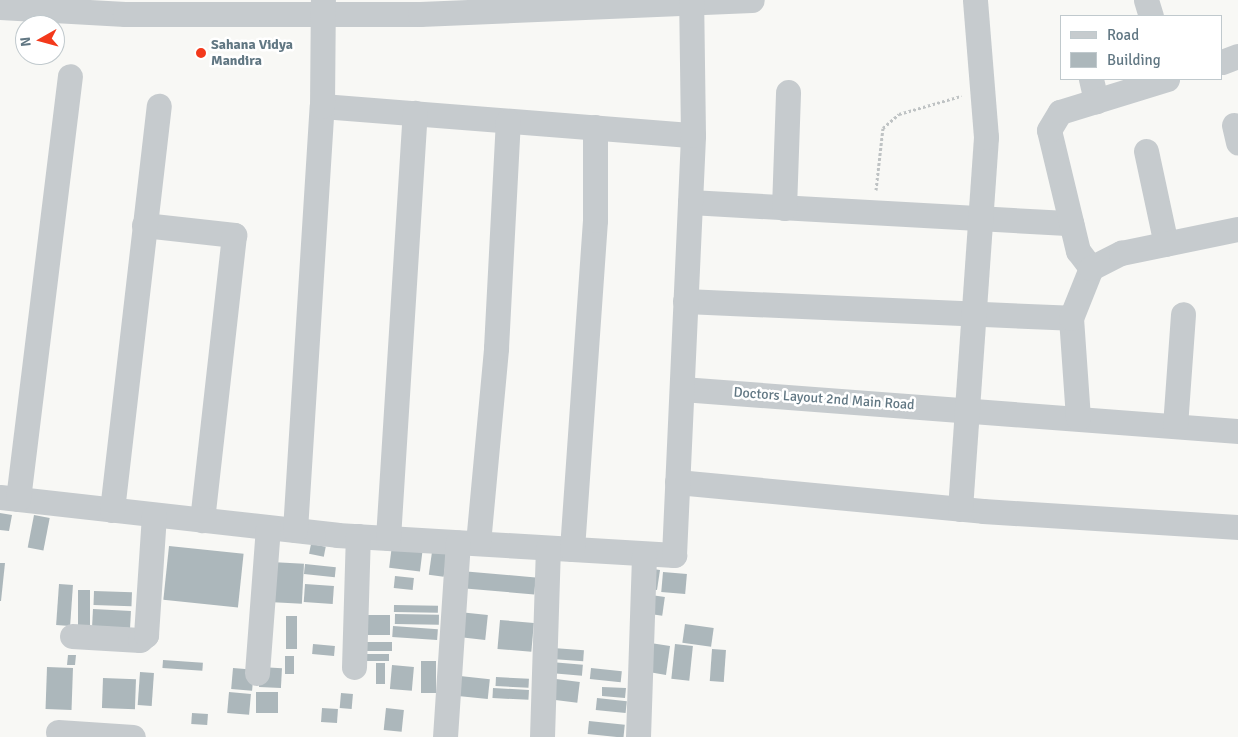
<!DOCTYPE html>
<style>
body{margin:0}
#map{position:relative;width:1238px;height:737px;overflow:hidden;background:#f8f8f5;font-family:Signika,sans-serif}
div>[style]{position:absolute}
[style*='--x']{left:calc(var(--x)*1px);top:calc(var(--y)*1px);width:calc(var(--w)*1px);rotate:calc(var(--a)*1deg)}
.building>*{inset:0;background:#acb7bb;transform-origin:0 0}
.path>*{height:3px;margin-top:-1.5px;transform-origin:0;background:repeating-linear-gradient(90deg,#bfc3c4 0 2.5px,transparent 0 5px)}
.minor>*{height:25px;margin:-12.5px;padding:0 12.5px;transform-origin:12.5px;border-radius:12.5px;background:#c6cbce}
.dots>*{width:14px;height:14px;translate:-50% -50%;box-sizing:border-box;border:2px solid #fff;border-radius:50%}
span{translate:-50% -50%;white-space:nowrap;text-align:center;line-height:1.15;-webkit-text-stroke:5px #fff;paint-order:stroke}
.poi-label{font-size:14px;color:#617783;font-weight:700}
.left{translate:0 -50%;text-align:left}
.street-label{font-size:14px;color:#617783}
.legend{position:absolute;left:1060px;top:15px;width:162px;height:65px;box-sizing:border-box;background:#fff;border:1px solid #c0c9cd;margin:0;padding:6px 9px;list-style:none;font-size:15px;color:#617783}
.legend li{display:flex;align-items:center;gap:10px;height:25px}
.legend b{width:25px;border:1px solid #c0c9cd}
.north{position:absolute;left:15px;top:15px;width:50px;height:50px;box-sizing:border-box;background:#fff;border:1px solid #c0c9cd;border-radius:50%;rotate:263deg;font-size:14px;font-weight:700;line-height:20px;text-align:center;color:#617783}
.north::after{content:'';display:block;margin:auto;width:18px;height:22px;background:#f3391b;clip-path:polygon(50% 0,100% 100%,50% 72%,0 100%)}
</style>
<div id="map">
<div class="building">
<div style="clip-path:polygon(0 513px,12px 515px,9px 531px,0 530px)"></div>
<div style="left:34px;top:515px;width:16px;height:33px;rotate:11deg"></div>
<div style="left:311px;top:544px;width:15px;height:10px;rotate:11deg"></div>
<div style="left:392px;top:545px;width:31px;height:23px;rotate:7deg"></div>
<div style="left:169px;top:546px;width:75px;height:54px;rotate:6deg"></div>
<div style="left:432px;top:552px;width:15px;height:23px;rotate:8deg"></div>
<div style="left:271px;top:562px;width:33px;height:40px;rotate:3deg"></div>
<div style="clip-path:polygon(0 563px,5px 563px,1px 601px,0 601px)"></div>
<div style="left:305px;top:564px;width:31px;height:10px;rotate:6deg"></div>
<div style="clip-path:polygon(646px 568px,660px 570px,657px 590px,645px 588px)"></div>
<div style="left:461px;top:571px;width:75px;height:17px;rotate:5deg"></div>
<div style="left:663px;top:572px;width:24px;height:20px;rotate:5deg"></div>
<div style="left:395px;top:576px;width:19px;height:12px;rotate:6deg"></div>
<div style="left:59px;top:584px;width:14px;height:41px;rotate:4deg"></div>
<div style="left:305px;top:584px;width:29px;height:18px;rotate:4deg"></div>
<div style="left:78px;top:590px;width:12px;height:35px"></div>
<div style="left:94px;top:591px;width:38px;height:14px;rotate:2deg"></div>
<div style="left:651px;top:595px;width:14px;height:19px;rotate:8deg"></div>
<div style="left:394px;top:605px;width:44px;height:7px;rotate:1deg"></div>
<div style="left:93px;top:609px;width:38px;height:17px;rotate:3deg"></div>
<div style="left:459px;top:612px;width:29px;height:25px;rotate:6deg"></div>
<div style="left:395px;top:614px;width:44px;height:10px;rotate:1deg"></div>
<div style="left:359px;top:615px;width:31px;height:20px"></div>
<div style="left:286px;top:616px;width:11px;height:33px"></div>
<div style="left:500px;top:620px;width:34px;height:29px;rotate:5deg"></div>
<div style="left:685px;top:624px;width:29px;height:19px;rotate:8deg"></div>
<div style="left:393px;top:626px;width:45px;height:11px;rotate:4deg"></div>
<div style="left:360px;top:642px;width:32px;height:9px"></div>
<div style="clip-path:polygon(644px 642px,670px 646px,666px 675px,643px 671px)"></div>
<div style="left:313px;top:644px;width:22px;height:10px;rotate:5deg"></div>
<div style="left:675px;top:644px;width:18px;height:35px;rotate:6deg"></div>
<div style="left:553px;top:648px;width:31px;height:11px;rotate:4deg"></div>
<div style="left:712px;top:649px;width:14px;height:32px;rotate:4deg"></div>
<div style="left:361px;top:654px;width:28px;height:7px"></div>
<div style="clip-path:polygon(68px 655px,76px 655px,75px 665px,67px 665px)"></div>
<div style="left:285px;top:656px;width:9px;height:18px"></div>
<div style="left:163px;top:660px;width:40px;height:8px;rotate:4deg"></div>
<div style="left:421px;top:661px;width:15px;height:32px"></div>
<div style="left:551px;top:662px;width:32px;height:11px;rotate:5deg"></div>
<div style="left:376px;top:663px;width:9px;height:21px"></div>
<div style="left:392px;top:665px;width:22px;height:24px;rotate:5deg"></div>
<div style="left:47px;top:667px;width:26px;height:42px;rotate:2deg"></div>
<div style="left:260px;top:667px;width:22px;height:20px;rotate:3deg"></div>
<div style="left:233px;top:668px;width:21px;height:21px;rotate:5deg"></div>
<div style="left:591px;top:668px;width:31px;height:11px;rotate:6deg"></div>
<div style="left:140px;top:672px;width:14px;height:33px;rotate:4deg"></div>
<div style="left:460px;top:676px;width:30px;height:20px;rotate:6deg"></div>
<div style="left:496px;top:677px;width:33px;height:9px;rotate:3deg"></div>
<div style="left:103px;top:678px;width:33px;height:30px;rotate:2deg"></div>
<div style="left:556px;top:679px;width:24px;height:21px;rotate:7deg"></div>
<div style="clip-path:polygon(602px 687px,626px 688px,625px 698px,602px 696px)"></div>
<div style="left:493px;top:688px;width:36px;height:10px;rotate:3deg"></div>
<div style="left:229px;top:692px;width:22px;height:21px;rotate:5deg"></div>
<div style="left:256px;top:692px;width:22px;height:21px"></div>
<div style="left:341px;top:693px;width:12px;height:15px;rotate:5deg"></div>
<div style="left:597px;top:698px;width:30px;height:12px;rotate:6deg"></div>
<div style="left:322px;top:708px;width:16px;height:14px;rotate:4deg"></div>
<div style="left:386px;top:708px;width:18px;height:22px;rotate:6deg"></div>
<div style="left:192px;top:713px;width:16px;height:11px;rotate:4deg"></div>
<div style="left:589px;top:721px;width:36px;height:13px;rotate:6deg"></div>
</div>
<div class="path">
<div style="--x:876;--y:190;--w:62;--a:-83.6"></div>
<div style="--x:883;--y:128;--w:21;--a:-41"></div>
<div style="--x:899;--y:114;--w:65;--a:-16.2"></div>
</div>
<div class="minor">
<div style="--x:1146;--y:0;--w:17;--a:73"></div>
<div style="--x:0;--y:7;--w:125;--a:3.2"></div>
<div style="--x:125;--y:14;--w:295;--a:0"></div>
<div style="--x:420;--y:14;--w:332;--a:-2.4"></div>
<div style="--x:1222;--y:62;--w:17;--a:-21"></div>
<div style="--x:1091;--y:79;--w:23;--a:77"></div>
<div style="--x:322;--y:106;--w:372;--a:4.5"></div>
<div style="--x:1234;--y:125;--w:18;--a:77"></div>
<div style="--x:1146;--y:151;--w:95;--a:77.9"></div>
<div style="--x:690;--y:202;--w:382;--a:3.2"></div>
<div style="--x:784;--y:208;--w:116;--a:-88"></div>
<div style="--x:144;--y:225;--w:91;--a:6.3"></div>
<div style="--x:234;--y:235;--w:287;--a:96.4"></div>
<div style="--x:1091;--y:268;--w:21;--a:-127"></div>
<div style="--x:1078;--y:251;--w:124;--a:-103.5"></div>
<div style="--x:1049;--y:130;--w:21;--a:-59"></div>
<div style="--x:1060;--y:112;--w:112;--a:-17.1"></div>
<div style="--x:685;--y:301;--w:386;--a:2.5"></div>
<div style="--x:682;--y:389;--w:558;--a:4.32"></div>
<div style="--x:1078;--y:418;--w:100;--a:-94"></div>
<div style="--x:1071;--y:318;--w:54;--a:-68.2"></div>
<div style="--x:1091;--y:268;--w:34;--a:-27"></div>
<div style="--x:1121;--y:253;--w:119;--a:-11.6"></div>
<div style="--x:1175;--y:426;--w:112;--a:-85.9"></div>
<div style="--x:677;--y:482;--w:307;--a:5.4"></div>
<div style="--x:983;--y:511;--w:256;--a:3.6"></div>
<div style="--x:0;--y:497;--w:339;--a:6.4"></div>
<div style="--x:337;--y:535;--w:338;--a:3.4"></div>
<div style="--x:674;--y:555;--w:420;--a:-87.4"></div>
<div style="--x:693;--y:135;--w:135;--a:-90.8"></div>
<div style="--x:18;--y:499;--w:426;--a:-83"></div>
<div style="--x:960;--y:509;--w:373;--a:-86"></div>
<div style="--x:986;--y:137;--w:137;--a:-94.6"></div>
<div style="--x:112;--y:510;--w:407;--a:-83.4"></div>
<div style="--x:295;--y:530;--w:425;--a:-86.4"></div>
<div style="--x:322;--y:106;--w:106;--a:-89.5"></div>
<div style="--x:388;--y:538;--w:426;--a:-86.4"></div>
<div style="--x:478;--y:543;--w:196;--a:-84.7"></div>
<div style="--x:496;--y:348;--w:227;--a:-87"></div>
<div style="--x:572;--y:549;--w:330;--a:-86"></div>
<div style="--x:595;--y:220;--w:93;--a:-90"></div>
<div style="--x:72;--y:636;--w:68;--a:3.4"></div>
<div style="--x:140;--y:640;--w:8;--a:-40"></div>
<div style="--x:146;--y:635;--w:120;--a:-86.2"></div>
<div style="--x:354;--y:667;--w:131;--a:-88.3"></div>
<div style="--x:257;--y:673;--w:146;--a:-85.7"></div>
<div style="--x:58;--y:732;--w:75;--a:3.8"></div>
<div style="--x:445;--y:737;--w:195;--a:-86.2"></div>
<div style="--x:542;--y:737;--w:189;--a:-88.2"></div>
<div style="--x:638;--y:737;--w:183;--a:-88.1"></div>
</div>
<div class="dots">
<div style="left:201px;top:53px;background:#f3391b"></div>
</div>
<div class="poi-label">
<span class="left" style="left:211px;top:53px">Sahana Vidya<br>Mandira</span>
</div>
<div class="street-label">
<span style="left:824px;top:399px;rotate:4deg">Doctors Layout 2nd Main Road</span>
</div>
<ul class="legend">
<li><b style="height:6px;background:#c6cbce"></b>Road</li>
<li><b style="height:14px;background:#acb7bb"></b>Building</li>
</ul>
<div class="north">N</div>
</div>
